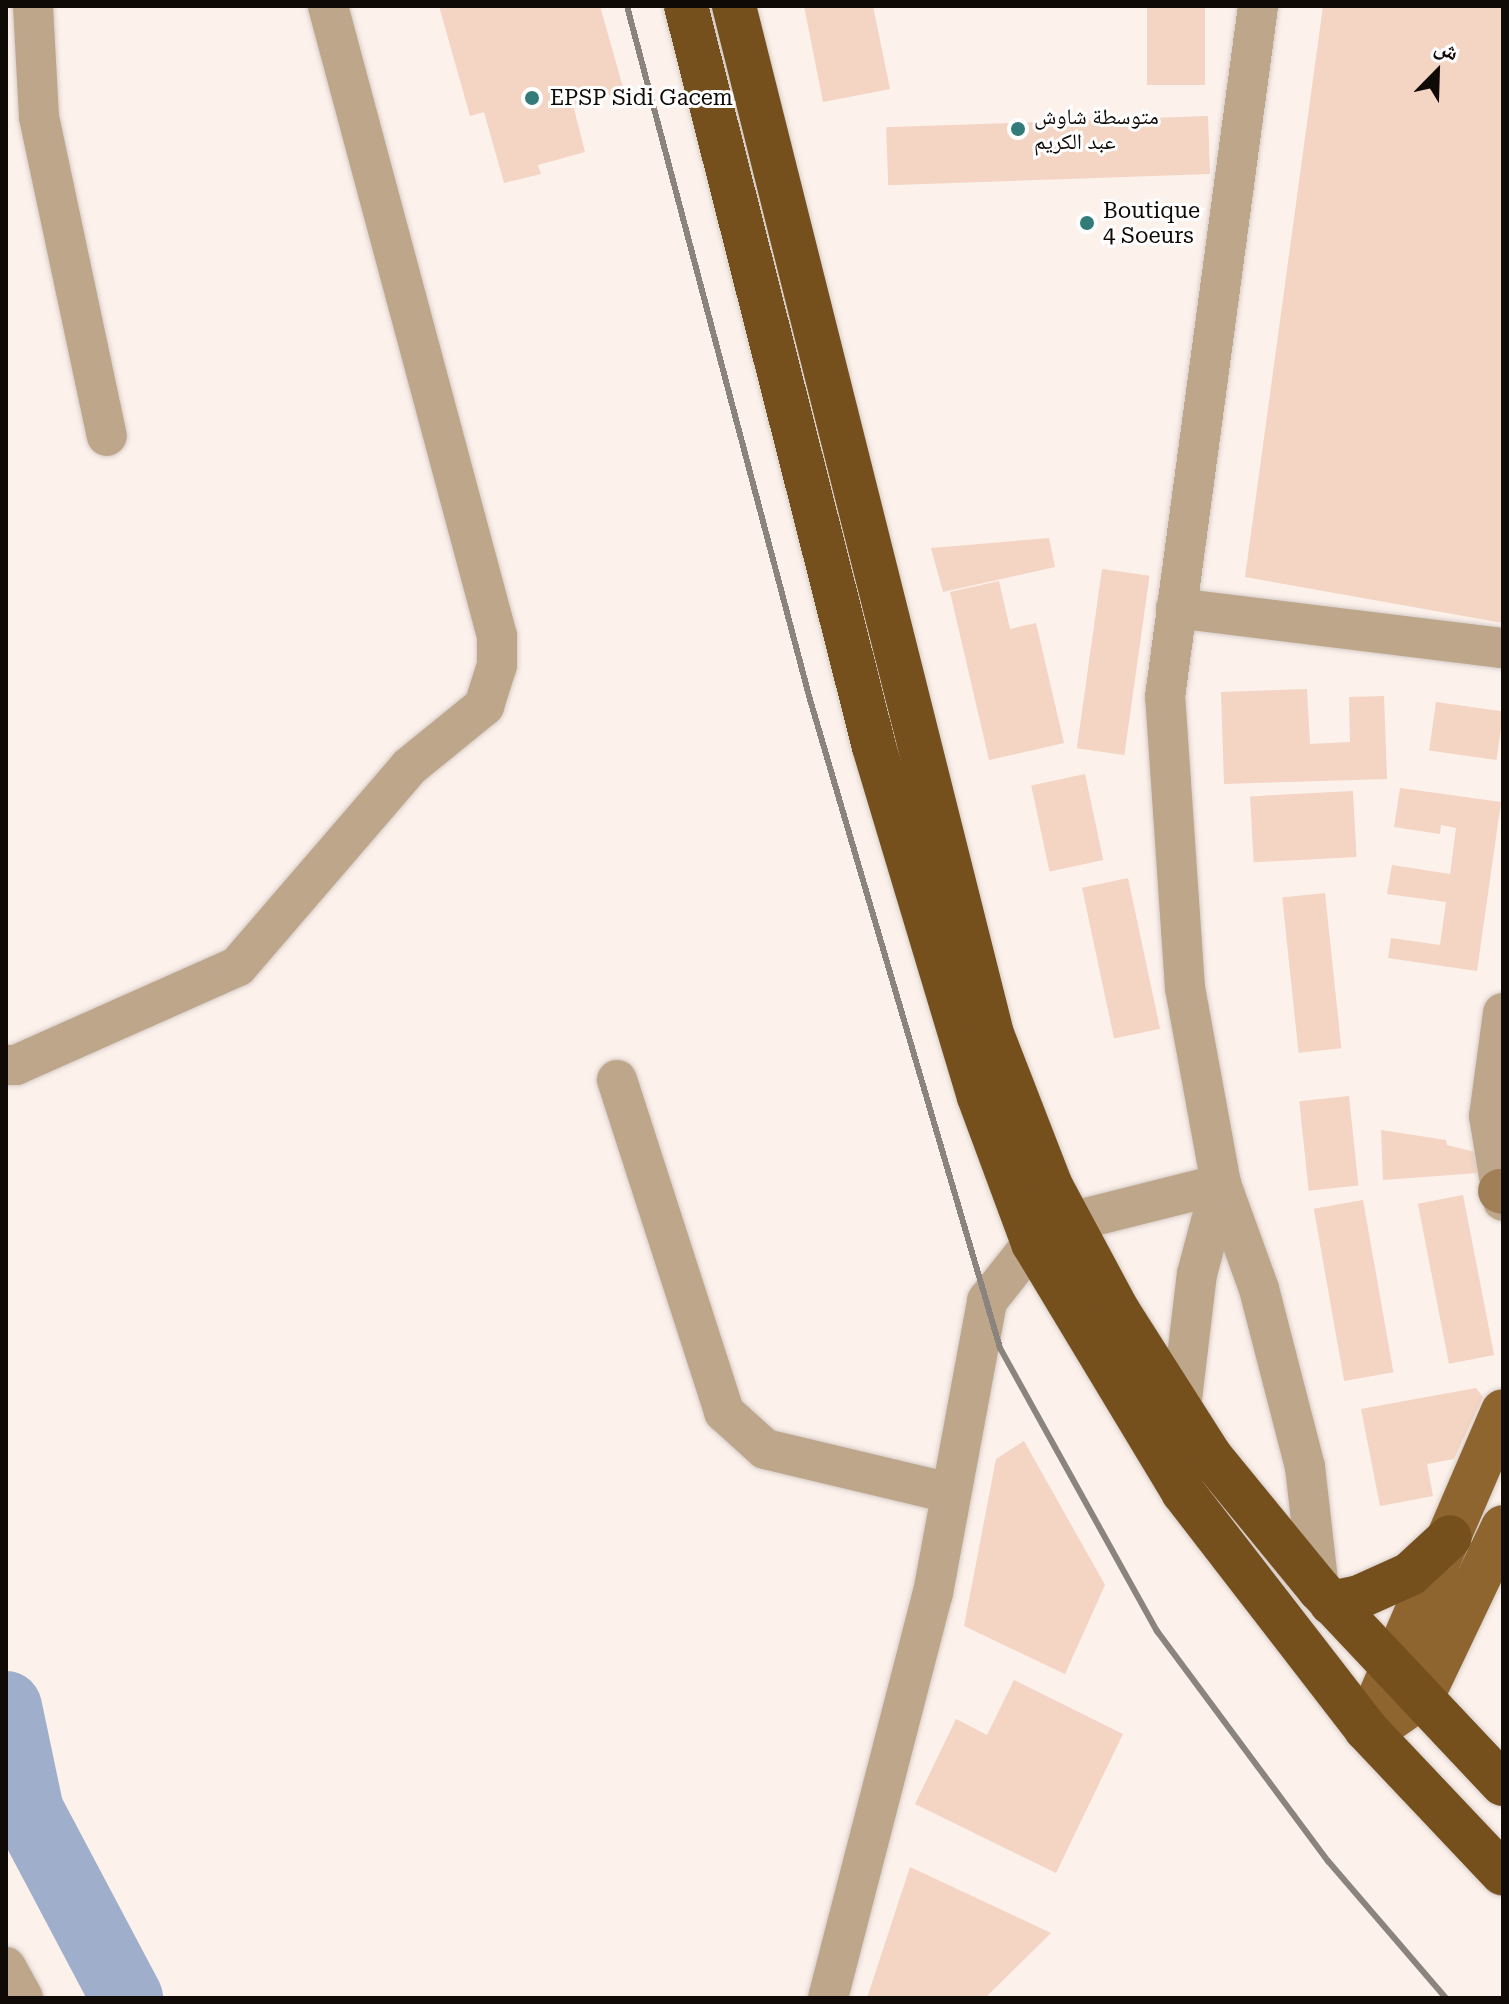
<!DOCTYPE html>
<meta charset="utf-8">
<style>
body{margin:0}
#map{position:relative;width:1509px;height:2004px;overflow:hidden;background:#fcf1eb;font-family:"Roboto Serif","Noto Naskh Arabic",serif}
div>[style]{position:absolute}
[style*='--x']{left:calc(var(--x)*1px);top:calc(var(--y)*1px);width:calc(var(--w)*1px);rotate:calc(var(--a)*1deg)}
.river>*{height:72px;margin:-36px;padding:0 36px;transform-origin:36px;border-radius:36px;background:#9faeca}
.building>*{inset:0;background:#f4d4c2;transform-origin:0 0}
.roads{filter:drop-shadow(0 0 2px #d6ccc7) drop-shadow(0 0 2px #d6ccc7)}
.street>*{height:40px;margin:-20px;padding:0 20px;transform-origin:20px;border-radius:20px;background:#bea68b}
.secondary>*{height:44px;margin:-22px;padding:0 22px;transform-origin:22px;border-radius:22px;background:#a28057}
.primary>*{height:44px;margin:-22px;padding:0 22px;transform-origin:22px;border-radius:22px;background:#8e642f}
.highway>*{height:44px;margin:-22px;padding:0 22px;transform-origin:22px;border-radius:22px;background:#75501d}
.rail>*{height:6px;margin:-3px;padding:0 3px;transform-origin:3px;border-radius:3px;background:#8b837e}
.dots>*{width:22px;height:22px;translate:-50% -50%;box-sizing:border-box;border:4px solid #fff;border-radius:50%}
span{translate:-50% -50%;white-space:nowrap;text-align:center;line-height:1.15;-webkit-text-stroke:6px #fff;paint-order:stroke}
.poi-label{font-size:22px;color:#100a07}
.left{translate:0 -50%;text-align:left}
.frame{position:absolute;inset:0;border:8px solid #100a07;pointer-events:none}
.north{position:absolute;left:1397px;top:32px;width:80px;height:80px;-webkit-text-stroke:6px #fff;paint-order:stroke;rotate:23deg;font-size:22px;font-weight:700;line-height:32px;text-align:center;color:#100a07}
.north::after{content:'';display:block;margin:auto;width:28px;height:36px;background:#100a07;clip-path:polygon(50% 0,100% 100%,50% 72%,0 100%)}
</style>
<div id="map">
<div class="river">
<div style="--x:6;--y:1707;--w:106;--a:78.1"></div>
<div style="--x:28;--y:1811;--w:212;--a:62.1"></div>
</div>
<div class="building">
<div style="clip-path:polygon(439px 6px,600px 6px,624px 91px,573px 105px,585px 152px,538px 165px,541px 174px,504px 183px,484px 112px,470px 116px)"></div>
<div style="clip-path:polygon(804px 6px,873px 6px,890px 89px,823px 102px)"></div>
<div style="left:1147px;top:6px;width:58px;height:79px"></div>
<div style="clip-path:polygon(1323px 6px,1503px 6px,1503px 623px,1245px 577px)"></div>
<div style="left:1208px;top:116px;width:58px;height:322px;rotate:88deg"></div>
<div style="clip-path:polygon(1049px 538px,1055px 567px,943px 592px,931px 548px)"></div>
<div style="left:1102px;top:569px;width:48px;height:181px;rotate:8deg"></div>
<div style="clip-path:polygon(999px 581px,1010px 629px,1036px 623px,1064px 743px,989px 760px,950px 592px)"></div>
<div style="clip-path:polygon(1307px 689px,1310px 744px,1350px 742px,1349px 697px,1384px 696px,1387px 779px,1224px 784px,1221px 692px)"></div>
<div style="left:1436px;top:702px;width:68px;height:49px;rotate:8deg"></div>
<div style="left:1085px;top:774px;width:88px;height:55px;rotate:78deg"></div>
<div style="clip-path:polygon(1400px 788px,1501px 802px,1477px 971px,1388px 958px,1391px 938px,1440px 945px,1446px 902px,1387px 894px,1392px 865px,1450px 874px,1456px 828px,1441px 825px,1440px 834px,1394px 827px)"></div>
<div style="left:1353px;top:791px;width:66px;height:103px;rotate:87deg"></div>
<div style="left:1128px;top:878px;width:154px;height:47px;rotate:78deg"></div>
<div style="left:1325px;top:893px;width:156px;height:43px;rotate:84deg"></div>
<div style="left:1349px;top:1096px;width:90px;height:50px;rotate:84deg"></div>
<div style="clip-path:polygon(1381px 1130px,1446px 1140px,1447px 1145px,1475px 1152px,1478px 1173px,1383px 1180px)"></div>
<div style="left:1463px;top:1195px;width:163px;height:46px;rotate:79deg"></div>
<div style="left:1363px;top:1200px;width:175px;height:50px;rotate:80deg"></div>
<div style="clip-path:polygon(1476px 1388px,1483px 1397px,1454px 1459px,1427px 1464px,1433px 1496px,1380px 1506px,1361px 1409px)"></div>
<div style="clip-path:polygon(1024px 1441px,1105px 1585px,1065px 1674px,964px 1626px,996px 1459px)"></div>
<div style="clip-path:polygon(1014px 1680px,1123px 1734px,1056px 1873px,915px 1804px,956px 1719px,987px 1735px)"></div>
<div style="clip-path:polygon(910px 1867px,1051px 1933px,985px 1998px,867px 1998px)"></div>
</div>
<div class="roads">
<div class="street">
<div style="--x:33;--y:6;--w:111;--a:86.9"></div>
<div style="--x:39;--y:117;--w:326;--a:78"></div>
<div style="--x:1176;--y:608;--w:329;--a:7"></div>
<div style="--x:1503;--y:1013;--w:104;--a:97.7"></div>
<div style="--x:1489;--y:1116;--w:86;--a:80.6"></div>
<div style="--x:6;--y:1065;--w:10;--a:0"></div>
<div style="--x:16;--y:1065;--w:243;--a:-24"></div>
<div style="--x:238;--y:966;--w:262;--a:-49.3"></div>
<div style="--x:409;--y:767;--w:97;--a:-39.1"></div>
<div style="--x:484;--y:706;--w:43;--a:-72.4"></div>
<div style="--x:497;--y:665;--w:29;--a:-90"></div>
<div style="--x:497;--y:636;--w:652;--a:-105.02"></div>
<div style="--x:617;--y:1080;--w:349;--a:72.1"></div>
<div style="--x:724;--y:1412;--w:55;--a:42.1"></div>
<div style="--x:765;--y:1449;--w:190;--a:13.4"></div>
<div style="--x:1179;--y:1424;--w:151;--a:-83.2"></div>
<div style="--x:1197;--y:1274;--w:93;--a:-75.1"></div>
<div style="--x:1221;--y:1184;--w:112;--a:70.1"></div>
<div style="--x:1259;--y:1289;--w:184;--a:75.5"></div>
<div style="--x:1305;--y:1467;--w:123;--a:83.5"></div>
<div style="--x:6;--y:1967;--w:35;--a:61"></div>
<div style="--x:828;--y:1998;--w:418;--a:-75.5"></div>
<div style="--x:933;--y:1593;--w:297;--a:-79.5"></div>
<div style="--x:987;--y:1301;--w:74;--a:-51.6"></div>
<div style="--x:1033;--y:1243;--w:43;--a:-29.6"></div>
<div style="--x:1070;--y:1222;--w:156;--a:-14.1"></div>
<div style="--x:1221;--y:1184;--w:199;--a:-100.4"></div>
<div style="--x:1185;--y:988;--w:292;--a:-93.9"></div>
<div style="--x:1165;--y:697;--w:697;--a:-82.33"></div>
</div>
<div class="secondary">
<div style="--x:1500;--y:1191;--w:3;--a:18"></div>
</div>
<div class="primary">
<div style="--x:1390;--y:1719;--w:39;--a:-35"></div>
<div style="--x:1422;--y:1697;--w:188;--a:-64.5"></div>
<div style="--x:1366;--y:1729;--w:346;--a:-66.7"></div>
</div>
<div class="highway">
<div style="--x:686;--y:6;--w:764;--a:75.76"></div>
<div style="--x:874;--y:747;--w:365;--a:73.3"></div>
<div style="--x:979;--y:1097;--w:156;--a:69.7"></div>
<div style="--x:1033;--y:1243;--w:291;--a:58.9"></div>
<div style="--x:1183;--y:1492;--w:299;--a:52.3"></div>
<div style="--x:1366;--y:1729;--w:199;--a:46.6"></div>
<div style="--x:734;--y:6;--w:1060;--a:75.91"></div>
<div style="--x:992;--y:1034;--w:163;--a:68.8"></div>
<div style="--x:1051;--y:1186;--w:142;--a:61.8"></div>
<div style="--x:1118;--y:1311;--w:173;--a:57.5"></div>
<div style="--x:1211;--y:1457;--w:171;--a:50.7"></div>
<div style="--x:1319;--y:1589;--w:268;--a:46.7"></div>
<div style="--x:1331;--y:1603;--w:29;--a:-12"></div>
<div style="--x:1359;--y:1597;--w:56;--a:-24.3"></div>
<div style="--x:1410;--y:1574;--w:54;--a:-42.8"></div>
</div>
</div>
<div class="rail">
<div style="--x:627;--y:6;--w:714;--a:75.22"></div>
<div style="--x:809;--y:696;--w:679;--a:73.67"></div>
<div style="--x:1000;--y:1348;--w:324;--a:61"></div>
<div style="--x:1157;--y:1631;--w:287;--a:53.4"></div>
<div style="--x:1328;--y:1861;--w:181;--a:49.3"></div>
</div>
<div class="dots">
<div style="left:532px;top:98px;background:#327b79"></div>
<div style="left:1018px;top:129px;background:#327b79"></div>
<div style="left:1087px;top:223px;background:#327b79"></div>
</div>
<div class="poi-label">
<span class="left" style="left:550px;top:98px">EPSP Sidi Gacem</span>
<span class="left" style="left:1034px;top:129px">متوسطة شاوش<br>عبد الكريم</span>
<span class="left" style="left:1103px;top:223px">Boutique<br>4 Soeurs</span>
</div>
<div class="frame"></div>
<div class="north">ش</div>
</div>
